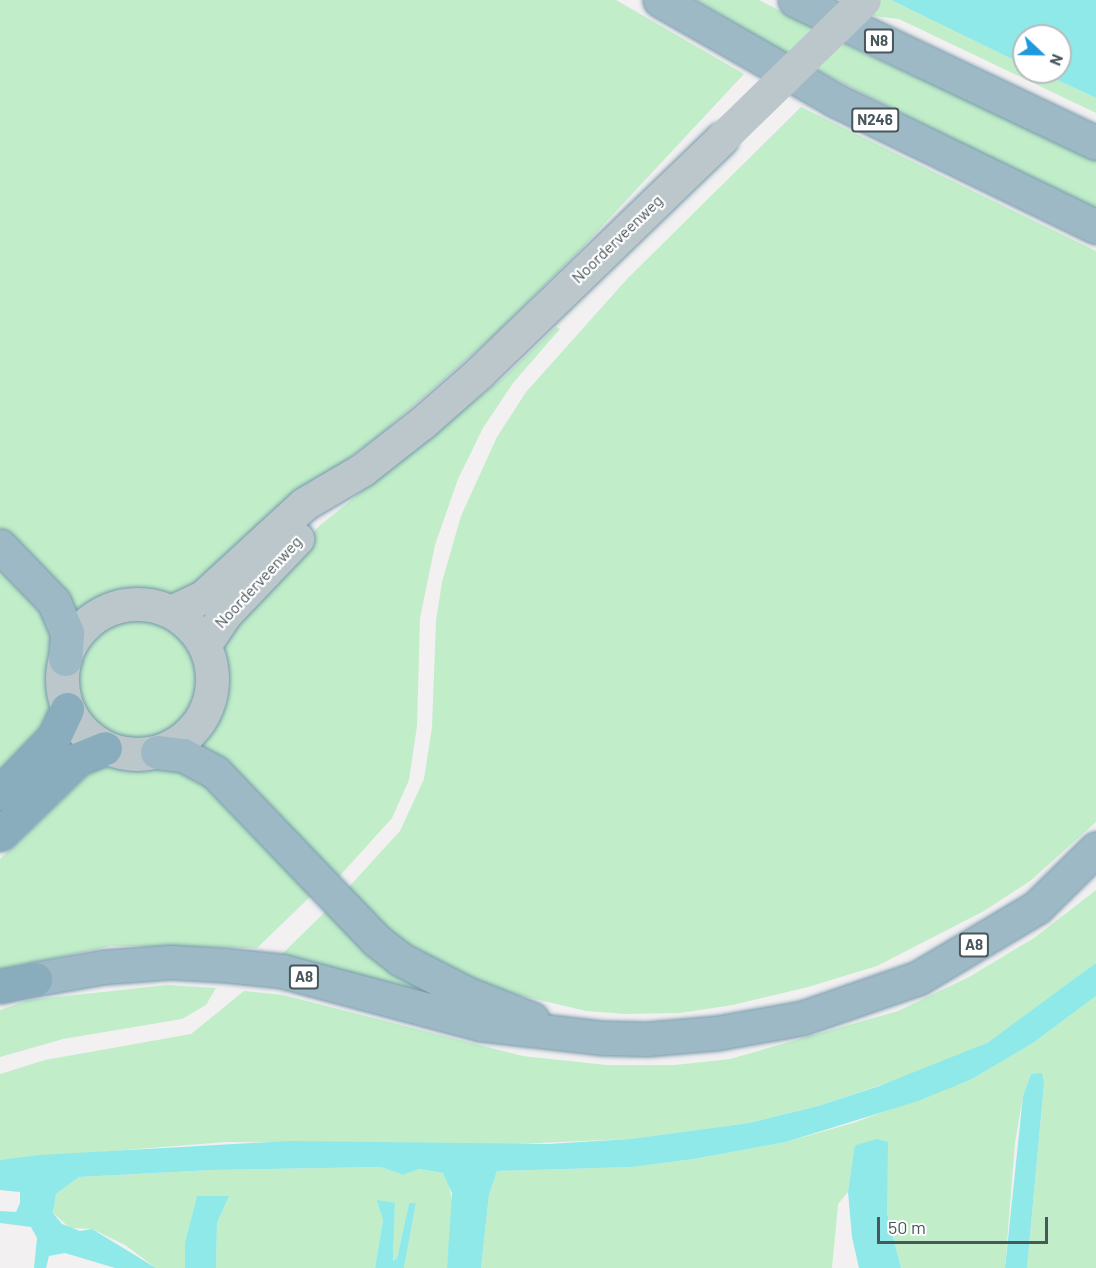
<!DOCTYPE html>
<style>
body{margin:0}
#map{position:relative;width:1096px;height:1268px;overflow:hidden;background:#f2f0f1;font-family:Barlow,sans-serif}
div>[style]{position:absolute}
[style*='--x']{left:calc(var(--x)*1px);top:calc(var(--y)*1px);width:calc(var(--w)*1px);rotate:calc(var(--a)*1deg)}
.green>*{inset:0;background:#c1eec9}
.round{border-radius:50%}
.water>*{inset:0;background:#8fe9e9}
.roads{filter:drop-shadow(0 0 2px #7598a9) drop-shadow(0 0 2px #7598a9)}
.tertiary>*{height:33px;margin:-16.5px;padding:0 16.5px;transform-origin:16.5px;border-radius:16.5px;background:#bcc7cc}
.tertiary>.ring{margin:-16.5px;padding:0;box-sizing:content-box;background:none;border:33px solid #bcc7cc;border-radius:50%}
.trunk>*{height:33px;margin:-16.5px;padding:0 16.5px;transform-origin:16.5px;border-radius:16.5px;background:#9eb9c6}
.motorway>*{height:33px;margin:-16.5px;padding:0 16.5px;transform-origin:16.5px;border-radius:16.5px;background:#8aadbd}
.tertiary-bridge>*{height:33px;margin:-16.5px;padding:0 16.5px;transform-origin:16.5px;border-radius:16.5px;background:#bcc7cc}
span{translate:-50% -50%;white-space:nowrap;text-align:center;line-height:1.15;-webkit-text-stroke:4.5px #fff;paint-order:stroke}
.shield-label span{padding:2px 4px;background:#fff;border:2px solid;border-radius:4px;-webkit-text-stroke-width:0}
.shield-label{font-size:15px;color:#49575d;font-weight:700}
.street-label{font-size:16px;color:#49575d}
.north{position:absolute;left:1012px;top:24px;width:60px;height:60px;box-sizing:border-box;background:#fff;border:2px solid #b6bcbe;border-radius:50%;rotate:112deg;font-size:16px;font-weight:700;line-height:24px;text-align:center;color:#49575d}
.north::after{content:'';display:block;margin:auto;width:21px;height:27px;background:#2098dd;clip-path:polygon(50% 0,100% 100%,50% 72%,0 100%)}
.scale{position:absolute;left:877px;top:1217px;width:171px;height:27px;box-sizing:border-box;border:3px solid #49575d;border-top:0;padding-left:8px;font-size:18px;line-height:21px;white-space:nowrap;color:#49575d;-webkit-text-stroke:4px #fff;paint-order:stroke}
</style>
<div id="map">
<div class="green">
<div style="clip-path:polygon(0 0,616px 0,744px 74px,578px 252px,491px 338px,381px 434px,292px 501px,198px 589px,167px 598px,120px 594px,77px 615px,0 537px)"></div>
<div style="clip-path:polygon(696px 0,759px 0,870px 56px,1096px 156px,1096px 209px,963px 145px,774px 47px)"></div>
<div style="clip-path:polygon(841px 0,891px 0,1024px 65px,1024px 72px,1040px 72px,1096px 98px,1096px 113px,899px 19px,874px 16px)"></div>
<div style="clip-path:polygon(801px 107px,1096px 251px,1096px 822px,1030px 881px,984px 911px,877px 966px,808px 987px,733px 1005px,680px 1013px,625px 1014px,586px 1011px,506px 992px,434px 963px,398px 939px,346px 890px,400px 831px,424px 779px,432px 727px,436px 621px,442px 582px,461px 516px,497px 437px,526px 392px,628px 278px)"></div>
<div style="clip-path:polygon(556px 327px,560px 329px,513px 383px,483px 428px,458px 479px,435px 545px,420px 618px,417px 726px,409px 780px,392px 818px,336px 880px,197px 741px,217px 701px,222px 636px,319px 526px,503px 378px)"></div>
<div style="clip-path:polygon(0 571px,38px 603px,53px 632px,48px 674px,51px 713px,43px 731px,0 772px)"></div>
<div class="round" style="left:74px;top:619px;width:122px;height:122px"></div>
<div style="clip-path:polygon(107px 757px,168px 764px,208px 784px,313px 894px,257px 948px,111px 946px,0 970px,0 859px)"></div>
<div style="clip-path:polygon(1096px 890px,1096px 963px,1077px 978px,987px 1043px,928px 1069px,818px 1106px,749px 1123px,630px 1139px,491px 1145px,226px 1142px,0 1160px,0 1074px,45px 1060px,191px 1034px,244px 991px,283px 995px,523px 1056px,607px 1065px,675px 1065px,730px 1059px,898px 1011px,969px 977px,1034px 938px)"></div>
<div style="clip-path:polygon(328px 909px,472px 1008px,282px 954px)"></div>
<div style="clip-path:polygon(167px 985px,216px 988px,206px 1005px,182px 1019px,63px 1039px,0 1057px,0 1010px,29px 1000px)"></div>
<div style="clip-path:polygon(1096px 996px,1096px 1268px,1027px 1268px,1044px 1084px,1031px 1074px,1023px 1096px,1015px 1143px,1005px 1268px,901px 1268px,887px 1213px,886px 1189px,854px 1149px,848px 1192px,838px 1204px,832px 1268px,481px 1268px,489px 1195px,497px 1171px,632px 1167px,694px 1159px,786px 1142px,853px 1123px,972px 1079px,1033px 1043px)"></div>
<div style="clip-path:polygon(381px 1167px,403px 1175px,419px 1169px,443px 1173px,448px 1180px,453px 1206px,447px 1268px,404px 1268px,416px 1203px,409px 1203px,397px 1258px,393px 1261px,395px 1203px,383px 1220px,375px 1268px,216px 1268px,217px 1223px,229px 1196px,197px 1196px,185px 1242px,185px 1268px,156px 1268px,125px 1245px,92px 1229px,70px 1228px,53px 1213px,56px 1194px,79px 1177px,213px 1170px)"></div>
</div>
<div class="water">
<div style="clip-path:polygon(891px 0,1096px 0,1096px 98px,1040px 72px,1060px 72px,1060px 36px,1024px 36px,1024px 65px)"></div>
<div style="clip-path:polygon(1096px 963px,1096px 996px,1033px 1043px,972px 1079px,918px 1101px,786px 1142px,694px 1159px,632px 1167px,497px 1171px,489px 1195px,481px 1268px,447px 1268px,452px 1193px,443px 1173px,419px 1169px,403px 1175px,381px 1167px,213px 1170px,79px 1177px,56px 1194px,53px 1213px,62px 1224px,80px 1231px,92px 1229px,156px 1268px,115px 1268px,65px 1253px,49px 1256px,46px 1268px,34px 1268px,37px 1238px,31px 1227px,0 1223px,0 1211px,16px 1212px,20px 1203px,20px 1192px,0 1190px,0 1160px,40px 1155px,288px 1141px,548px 1144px,630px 1139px,749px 1123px,818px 1106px,879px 1086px,987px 1043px)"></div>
<div style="clip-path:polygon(1042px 1073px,1044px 1084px,1027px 1268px,1005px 1268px,1023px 1096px,1031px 1074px)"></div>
<div style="clip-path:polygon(877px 1139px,888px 1142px,887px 1213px,901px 1268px,859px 1268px,852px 1237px,848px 1192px,854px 1149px,856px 1145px)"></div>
<div style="clip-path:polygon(197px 1196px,229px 1196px,217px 1223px,216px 1268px,185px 1268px,185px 1242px)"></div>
<div style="clip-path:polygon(377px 1200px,395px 1203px,393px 1261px,397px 1258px,409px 1203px,416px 1203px,404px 1268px,375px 1268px,383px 1220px)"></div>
</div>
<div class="roads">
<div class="tertiary">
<div class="ring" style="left:62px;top:604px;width:117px;height:117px"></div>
<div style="--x:173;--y:611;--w:33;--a:-25"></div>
<div style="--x:203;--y:597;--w:137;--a:-42.6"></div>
<div style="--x:304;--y:504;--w:67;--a:-30.4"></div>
<div style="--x:362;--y:470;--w:76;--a:-38.1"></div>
<div style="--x:422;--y:423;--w:77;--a:-41.3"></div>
<div style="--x:480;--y:372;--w:335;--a:-44"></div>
<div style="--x:205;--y:644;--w:37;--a:-56"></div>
<div style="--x:226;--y:613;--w:103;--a:-46.2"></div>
</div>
<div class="trunk">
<div style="--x:660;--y:0;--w:202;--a:29.7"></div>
<div style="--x:835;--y:100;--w:290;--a:25.9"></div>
<div style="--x:795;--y:0;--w:333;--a:25.4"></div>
<div style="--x:0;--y:546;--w:78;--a:46"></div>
<div style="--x:54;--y:602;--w:34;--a:67"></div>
<div style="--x:67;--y:633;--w:26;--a:94"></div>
<div style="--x:157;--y:752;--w:26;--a:7"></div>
<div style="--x:183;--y:755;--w:36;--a:28"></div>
<div style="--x:215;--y:772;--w:233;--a:46.2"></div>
<div style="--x:376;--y:940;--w:31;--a:38"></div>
<div style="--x:400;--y:959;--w:74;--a:27.3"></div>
<div style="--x:466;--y:993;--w:71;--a:21.5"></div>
<div style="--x:35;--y:979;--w:69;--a:-10"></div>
<div style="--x:103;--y:967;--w:67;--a:-4.3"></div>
<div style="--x:170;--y:962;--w:54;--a:3.2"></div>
<div style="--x:224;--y:965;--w:58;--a:5.9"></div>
<div style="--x:282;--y:971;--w:206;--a:14.9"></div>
<div style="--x:481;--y:1024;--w:124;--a:6.5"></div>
<div style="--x:604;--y:1038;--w:43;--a:1.3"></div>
<div style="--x:647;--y:1039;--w:70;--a:-4.9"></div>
<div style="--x:717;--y:1033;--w:86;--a:-10"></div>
<div style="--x:802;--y:1018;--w:123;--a:-19"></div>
<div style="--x:918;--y:978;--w:139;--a:-30.8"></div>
<div style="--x:1037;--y:907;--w:83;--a:-44.5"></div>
</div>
<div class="motorway">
<div style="--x:0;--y:793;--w:78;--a:-46"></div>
<div style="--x:54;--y:737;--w:31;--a:-65"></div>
<div style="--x:0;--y:834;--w:108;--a:-43.9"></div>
<div style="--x:78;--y:759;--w:29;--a:-22"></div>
<div style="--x:0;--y:986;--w:36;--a:-11"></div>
</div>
</div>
<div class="tertiary-bridge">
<div style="--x:721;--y:139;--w:199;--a:-44.2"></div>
</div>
<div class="shield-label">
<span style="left:879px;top:41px">N8</span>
<span style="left:875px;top:120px">N246</span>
<span style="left:974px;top:945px">A8</span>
<span style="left:304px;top:977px">A8</span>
</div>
<div class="street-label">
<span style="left:617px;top:239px;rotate:-44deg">Noorderveenweg</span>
<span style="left:258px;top:582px;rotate:-47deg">Noorderveenweg</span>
</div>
<div class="north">N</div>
<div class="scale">50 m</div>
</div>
